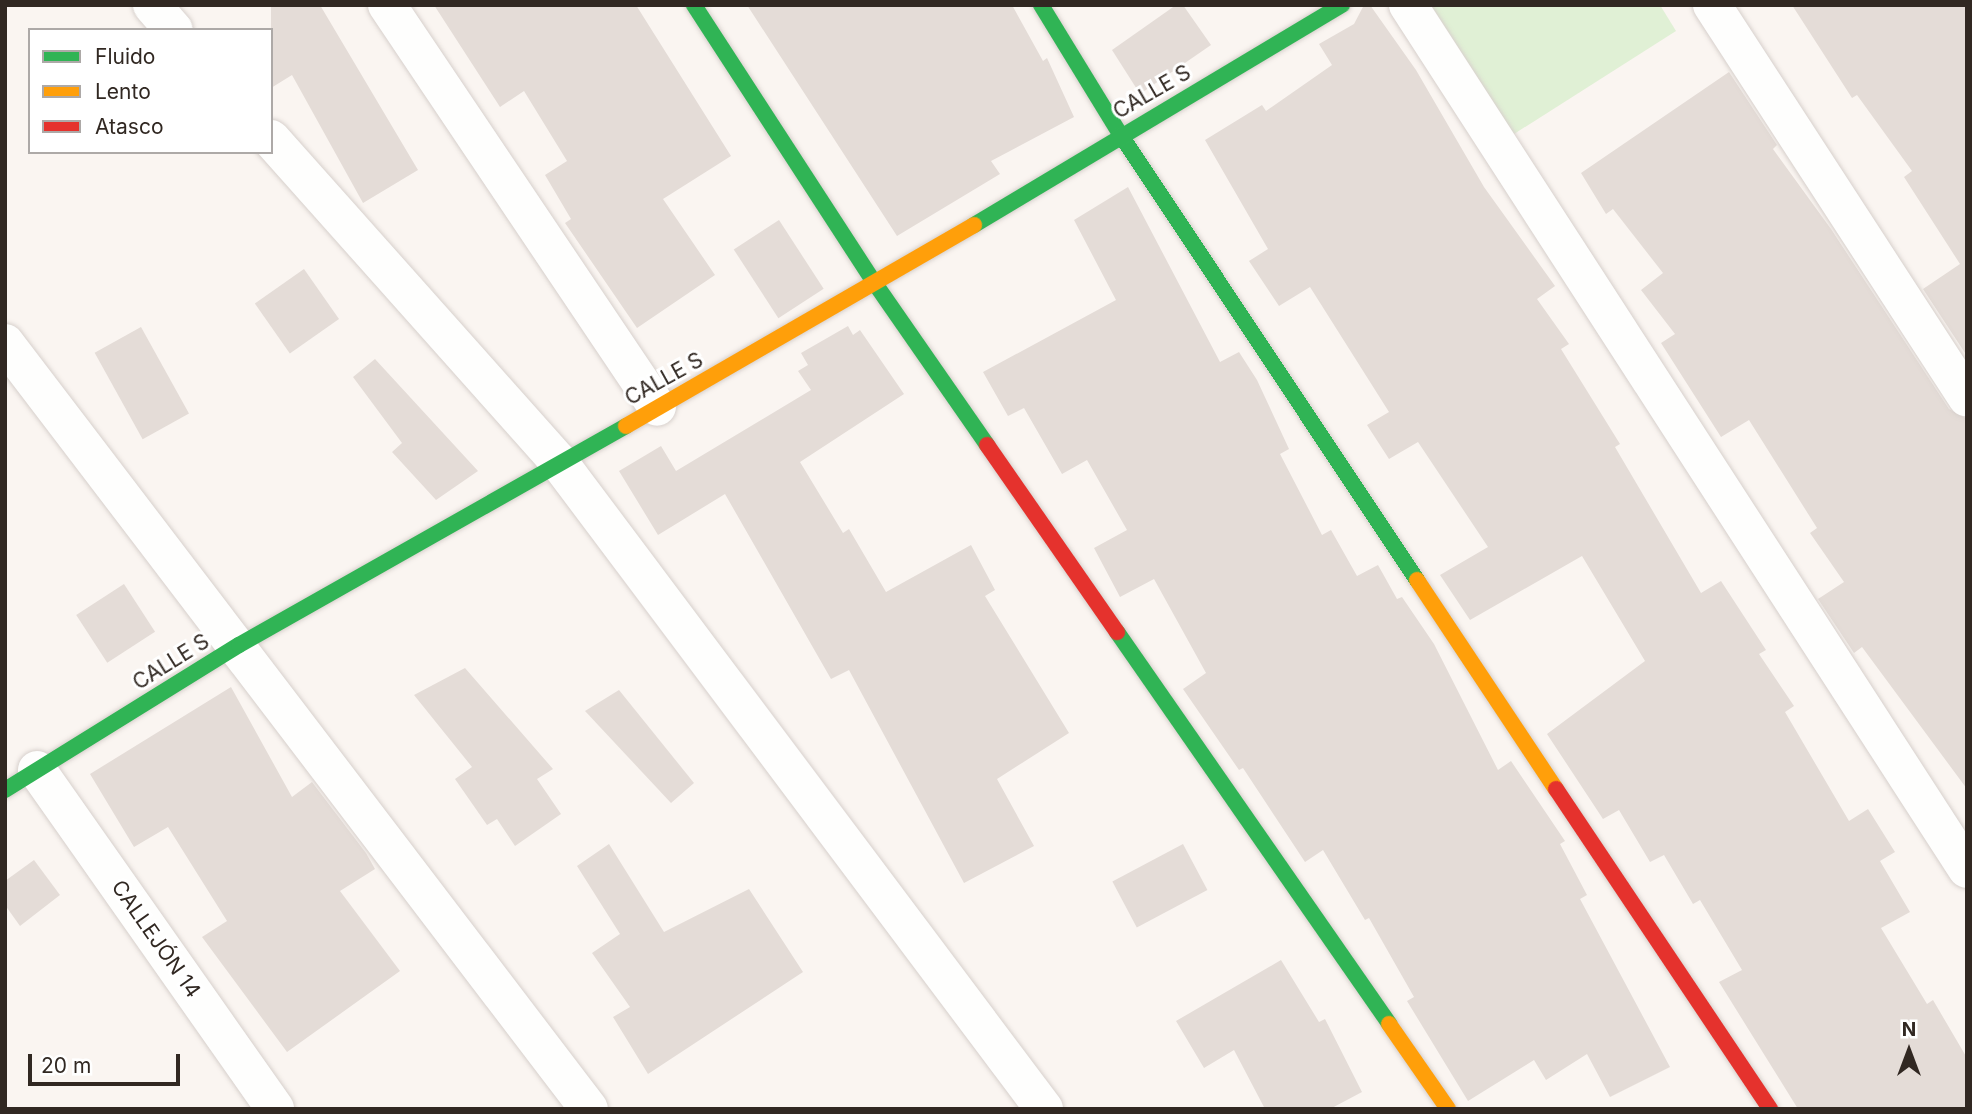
<!DOCTYPE html>
<meta charset="utf-8">
<style>
body{margin:0}
#map{position:relative;width:1972px;height:1114px;overflow:hidden;background:#faf5f1;font-family:Inter,sans-serif}
div>[style]{position:absolute}
[style*='--x']{left:calc(var(--x)*1px);top:calc(var(--y)*1px);width:calc(var(--w)*1px);rotate:calc(var(--a)*1deg)}
.green>*{inset:0;background:#e0f0d5}
.building>*{inset:0;background:#e4dcd7;transform-origin:0 0}
.roads{filter:drop-shadow(0 0 2px #d7d0cc) drop-shadow(0 0 2px #d7d0cc)}
.street>*{height:38px;margin:-19px;padding:0 19px;transform-origin:19px;border-radius:19px;background:#fefefd}
.fast>*{height:16px;margin:-8px;padding:0 8px;transform-origin:8px;border-radius:8px;background:#30b455}
.slow>*{height:16px;margin:-8px;padding:0 8px;transform-origin:8px;border-radius:8px;background:#ff9f0a}
.jam>*{height:16px;margin:-8px;padding:0 8px;transform-origin:8px;border-radius:8px;background:#e5322d}
span{translate:-50% -50%;white-space:nowrap;text-align:center;line-height:1.15;-webkit-text-stroke:6px #fff;paint-order:stroke}
.street-label{font-size:21px;color:#312822}
.frame{position:absolute;inset:0;border:7px solid #312822;pointer-events:none}
.legend{position:absolute;left:28px;top:28px;width:245px;height:126px;box-sizing:border-box;background:#fff;border:2px solid #ada9a7;margin:0;padding:9px 12px;list-style:none;font-size:21px;color:#312822}
.legend li{display:flex;align-items:center;gap:14px;height:35px}
.legend b{width:35px;border:2px solid #ada9a7}
.north{position:absolute;left:1874px;top:1016px;width:70px;height:70px;-webkit-text-stroke:5px #fff;paint-order:stroke;rotate:0deg;font-size:19px;font-weight:700;line-height:28px;text-align:center;color:#312822}
.north::after{content:'';display:block;margin:auto;width:24px;height:32px;background:#312822;clip-path:polygon(50% 0,100% 100%,50% 72%,0 100%)}
.scale{position:absolute;left:28px;top:1054px;width:152px;height:32px;box-sizing:border-box;border:4px solid #312822;border-top:0;padding-left:9px;font-size:21px;line-height:24px;white-space:nowrap;color:#312822;-webkit-text-stroke:5px #fff;paint-order:stroke}
</style>
<div id="map">
<div class="green">
<div style="clip-path:polygon(1431px 5px,1660px 5px,1676px 31px,1514px 134px)"></div>
</div>
<div class="building">
<div style="clip-path:polygon(271px 5px,320px 5px,418px 170px,363px 203px,292px 75px,271px 88px)"></div>
<div style="clip-path:polygon(434px 5px,636px 5px,731px 156px,663px 199px,715px 275px,637px 328px,565px 223px,571px 219px,545px 175px,567px 161px,524px 91px,500px 107px)"></div>
<div style="clip-path:polygon(747px 5px,1012px 5px,1043px 61px,1047px 58px,1074px 117px,991px 161px,1000px 174px,897px 236px)"></div>
<div style="clip-path:polygon(1176px 5px,1183px 5px,1211px 45px,1140px 94px,1112px 50px)"></div>
<div style="clip-path:polygon(1364px 5px,1370px 5px,1416px 70px,1484px 187px,1555px 286px,1537px 299px,1569px 344px,1561px 349px,1620px 444px,1615px 447px,1701px 593px,1721px 581px,1766px 650px,1759px 654px,1794px 706px,1785px 712px,1849px 821px,1868px 809px,1895px 852px,1880px 861px,1910px 912px,1881px 928px,1927px 1004px,1933px 1000px,1967px 1058px,1967px 1109px,1798px 1109px,1719px 982px,1742px 970px,1700px 900px,1693px 904px,1664px 855px,1650px 862px,1619px 810px,1603px 819px,1547px 734px,1645px 661px,1582px 556px,1470px 620px,1440px 575px,1488px 547px,1418px 442px,1389px 459px,1367px 425px,1389px 412px,1310px 287px,1279px 306px,1249px 261px,1268px 249px,1205px 140px,1262px 105px,1266px 111px,1332px 65px,1319px 44px,1354px 24px)"></div>
<div style="clip-path:polygon(1792px 5px,1967px 5px,1967px 356px,1923px 289px,1960px 264px,1904px 177px,1912px 171px,1857px 95px,1852px 98px)"></div>
<div style="clip-path:polygon(1729px 72px,1777px 145px,1773px 149px,1831px 229px,1949px 409px,1967px 419px,1967px 789px,1862px 647px,1854px 653px,1818px 599px,1844px 582px,1810px 533px,1817px 528px,1749px 420px,1721px 437px,1661px 343px,1675px 334px,1641px 290px,1663px 273px,1613px 209px,1606px 214px,1581px 173px)"></div>
<div style="clip-path:polygon(1128px 187px,1220px 362px,1239px 352px,1257px 380px,1289px 449px,1280px 454px,1322px 535px,1331px 530px,1357px 576px,1378px 565px,1397px 599px,1402px 597px,1434px 644px,1498px 770px,1511px 761px,1565px 841px,1560px 844px,1587px 895px,1580px 899px,1670px 1067px,1610px 1097px,1587px 1054px,1546px 1080px,1534px 1060px,1468px 1101px,1407px 1001px,1414px 997px,1369px 918px,1365px 920px,1323px 850px,1305px 862px,1243px 768px,1239px 770px,1183px 689px,1206px 673px,1154px 579px,1120px 597px,1094px 548px,1127px 530px,1087px 460px,1062px 474px,1024px 408px,1008px 416px,983px 372px,1116px 300px,1074px 220px)"></div>
<div style="left:779px;top:220px;width:82px;height:54px;rotate:57deg"></div>
<div style="left:304px;top:269px;width:61px;height:60px;rotate:55deg"></div>
<div style="clip-path:polygon(848px 326px,853px 335px,860px 330px,904px 394px,800px 462px,843px 533px,849px 529px,886px 592px,971px 545px,995px 590px,985px 596px,1069px 733px,997px 779px,1034px 846px,964px 883px,849px 670px,831px 679px,725px 494px,658px 535px,619px 471px,661px 446px,676px 471px,811px 390px,798px 371px,808px 365px,801px 353px)"></div>
<div style="left:141px;top:327px;width:99px;height:53px;rotate:61deg"></div>
<div style="clip-path:polygon(375px 359px,478px 471px,436px 500px,392px 452px,402px 443px,353px 377px)"></div>
<div style="left:124px;top:584px;width:57px;height:57px;rotate:57deg"></div>
<div style="clip-path:polygon(465px 668px,553px 769px,537px 779px,561px 814px,515px 846px,497px 819px,487px 825px,455px 779px,472px 767px,414px 695px)"></div>
<div style="clip-path:polygon(231px 687px,292px 797px,312px 782px,366px 853px,375px 869px,340px 891px,400px 971px,287px 1052px,202px 937px,227px 921px,168px 827px,134px 847px,90px 774px)"></div>
<div style="clip-path:polygon(619px 690px,694px 783px,671px 803px,585px 711px)"></div>
<div style="clip-path:polygon(609px 844px,664px 932px,749px 889px,803px 972px,648px 1074px,613px 1017px,630px 1007px,592px 953px,620px 934px,577px 866px)"></div>
<div style="left:1183px;top:844px;width:52px;height:80px;rotate:62deg"></div>
<div style="clip-path:polygon(34px 860px,60px 895px,20px 926px,5px 905px,5px 881px)"></div>
<div style="clip-path:polygon(1281px 960px,1319px 1022px,1325px 1019px,1362px 1092px,1330px 1109px,1265px 1109px,1234px 1050px,1204px 1068px,1176px 1021px)"></div>
</div>
<div class="roads">
<div class="street">
<div style="--x:152;--y:5;--w:33;--a:49"></div>
<div style="--x:387;--y:5;--w:484;--a:56.1"></div>
<div style="--x:1408;--y:5;--w:1029;--a:57.1"></div>
<div style="--x:1712;--y:5;--w:468;--a:57"></div>
<div style="--x:271;--y:139;--w:431;--a:48.3"></div>
<div style="--x:558;--y:461;--w:810;--a:53.13"></div>
<div style="--x:5;--y:343;--w:963;--a:52.68"></div>
<div style="--x:37;--y:770;--w:414;--a:54.9"></div>
</div>
<div class="fast">
<div style="--x:694;--y:5;--w:334;--a:57"></div>
<div style="--x:876;--y:285;--w:195;--a:55.2"></div>
<div style="--x:1041;--y:5;--w:151;--a:58.5"></div>
<div style="--x:1120;--y:134;--w:536;--a:56.34"></div>
<div style="--x:974;--y:225;--w:429;--a:-30.9"></div>
<div style="--x:1117;--y:632;--w:477;--a:55.2"></div>
<div style="--x:5;--y:790;--w:275;--a:-31.8"></div>
<div style="--x:239;--y:645;--w:445;--a:-29.5"></div>
</div>
<div class="slow">
<div style="--x:626;--y:426;--w:402;--a:-30"></div>
<div style="--x:1417;--y:580;--w:251;--a:56.4"></div>
<div style="--x:1389;--y:1024;--w:103;--a:55.2"></div>
</div>
<div class="jam">
<div style="--x:987;--y:445;--w:228;--a:55.2"></div>
<div style="--x:1556;--y:789;--w:385;--a:56.2"></div>
</div>
</div>
<div class="street-label">
<span style="left:1152px;top:92px;rotate:-30deg">CALLE S</span>
<span style="left:664px;top:379px;rotate:-29deg">CALLE S</span>
<span style="left:171px;top:662px;rotate:-32deg">CALLE S</span>
<span style="left:156px;top:939px;rotate:55deg">CALLEJÓN 14</span>
</div>
<div class="frame"></div>
<ul class="legend">
<li><b style="height:9px;background:#30b455"></b>Fluido</li>
<li><b style="height:9px;background:#ff9f0a"></b>Lento</li>
<li><b style="height:9px;background:#e5322d"></b>Atasco</li>
</ul>
<div class="north">N</div>
<div class="scale">20 m</div>
</div>
